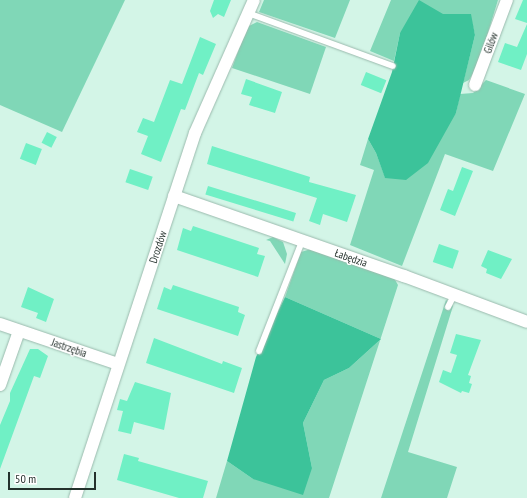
<!DOCTYPE html>
<meta charset="utf-8">
<style>
body{margin:0}
#map{position:relative;width:527px;height:498px;overflow:hidden;background:#d3f5e7;font-family:"PT Sans Narrow",sans-serif}
div>[style]{position:absolute}
[style*='--x']{left:calc(var(--x)*1px);top:calc(var(--y)*1px);width:calc(var(--w)*1px);rotate:calc(var(--a)*1deg)}
.green>*{inset:0;background:#80d7b7}
.forest>*{inset:0;background:#3cc39a}
.building>*{inset:0;background:#70f0c5;transform-origin:0 0}
.roads{filter:drop-shadow(0 0 1px #9abaad) drop-shadow(0 0 1px #9abaad)}
.service>*{height:6px;margin:-3px;padding:0 3px;transform-origin:3px;border-radius:3px;background:#fff}
.minor>*{height:12px;margin:-6px;padding:0 6px;transform-origin:6px;border-radius:6px;background:#fff}
span{translate:-50% -50%;white-space:nowrap;text-align:center;line-height:1.15;-webkit-text-stroke:3px #fff;paint-order:stroke}
.street-label{font-size:11px;color:#24312c}
.scale{position:absolute;left:8px;top:472px;width:88px;height:18px;box-sizing:border-box;border:2px solid #24312c;border-top:0;padding-left:5px;font-size:12px;line-height:14px;white-space:nowrap;color:#24312c;-webkit-text-stroke:3px #fff;paint-order:stroke}
</style>
<div id="map">
<div class="green">
<div style="clip-path:polygon(0 0,125px 0,62px 132px,0 105px)"></div>
<div style="clip-path:polygon(264px 0,350px 0,335px 38px,259px 12px)"></div>
<div style="clip-path:polygon(391px 0,498px 0,478px 65px,469px 80px,463px 83px,475px 35px,470px 14px,443px 14px,400px 33px,394px 61px,370px 51px)"></div>
<div style="clip-path:polygon(257px 22px,326px 47px,310px 94px,232px 68px,247px 27px)"></div>
<div style="clip-path:polygon(486px 80px,525px 94px,493px 171px,445px 154px,402px 266px,350px 245px,374px 170px,360px 165px,368px 139px,376px 153px,385px 177px,456px 113px,460px 94px,473px 93px)"></div>
<div style="clip-path:polygon(273px 237px,283px 242px,287px 254px,285px 264px,270px 241px,266px 240px)"></div>
<div style="clip-path:polygon(311px 249px,394px 278px,398px 285px,329px 498px,216px 498px,227px 461px,253px 479px,312px 468px,303px 423px,324px 380px,349px 368px,381px 339px,285px 297px,301px 252px)"></div>
<div style="clip-path:polygon(446px 300px,453px 306px,408px 452px,457px 467px,447px 498px,381px 498px)"></div>
</div>
<div class="forest">
<div style="clip-path:polygon(419px 0,443px 14px,471px 14px,475px 35px,456px 113px,428px 163px,406px 180px,385px 178px,376px 153px,368px 139px,392px 72px,400px 33px)"></div>
<div style="clip-path:polygon(285px 297px,381px 339px,349px 368px,324px 380px,303px 423px,312px 468px,303px 495px,253px 479px,227px 461px,256px 357px)"></div>
</div>
<div class="building">
<div style="clip-path:polygon(214px 0,231px 0,224px 17px,218px 14px,213px 18px,210px 11px)"></div>
<div style="clip-path:polygon(523px 0,527px 0,527px 23px,515px 19px)"></div>
<div style="clip-path:polygon(527px 24px,527px 54px,521px 70px,498px 62px,505px 43px,517px 47px)"></div>
<div style="clip-path:polygon(200px 37px,216px 44px,203px 75px,199px 73px,185px 110px,181px 109px,161px 162px,141px 154px,148px 136px,137px 132px,143px 118px,154px 122px,170px 80px,182px 84px)"></div>
<div style="left:366px;top:72px;width:22px;height:14px;rotate:22deg"></div>
<div style="clip-path:polygon(246px 79px,282px 92px,275px 113px,249px 105px,252px 97px,241px 94px)"></div>
<div style="left:47px;top:132px;width:11px;height:12px;rotate:27deg"></div>
<div style="left:26px;top:143px;width:17px;height:17px;rotate:21deg"></div>
<div style="clip-path:polygon(212px 146px,310px 177px,309px 182px,356px 195px,347px 222px,323px 214px,320px 225px,309px 221px,317px 198px,207px 164px)"></div>
<div style="clip-path:polygon(462px 167px,473px 171px,455px 216px,440px 210px,448px 189px,453px 191px)"></div>
<div style="left:130px;top:169px;width:24px;height:14px;rotate:19deg"></div>
<div style="left:208px;top:186px;width:92px;height:9px;rotate:17deg"></div>
<div style="clip-path:polygon(193px 226px,259px 248px,257px 254px,265px 256px,258px 277px,177px 250px,183px 228px,191px 231px)"></div>
<div style="left:439px;top:244px;width:21px;height:19px;rotate:19deg"></div>
<div style="clip-path:polygon(488px 250px,512px 259px,501px 279px,486px 273px,487px 269px,481px 266px)"></div>
<div style="clip-path:polygon(173px 285px,239px 307px,238px 312px,245px 315px,238px 336px,157px 309px,164px 287px,171px 290px)"></div>
<div style="clip-path:polygon(28px 287px,54px 299px,46px 322px,36px 318px,38px 313px,21px 307px)"></div>
<div style="clip-path:polygon(456px 334px,481px 340px,468px 375px,471px 376px,469px 383px,472px 384px,469px 393px,462px 391px,461px 393px,439px 382px,443px 370px,451px 373px,457px 355px,450px 353px)"></div>
<div style="clip-path:polygon(154px 338px,222px 364px,223px 361px,242px 368px,234px 393px,146px 363px)"></div>
<div style="clip-path:polygon(30px 349px,38px 349px,48px 356px,40px 378px,34px 376px,0 469px,0 425px,10px 401px,10px 393px)"></div>
<div style="clip-path:polygon(135px 382px,171px 393px,164px 430px,134px 422px,131px 434px,118px 431px,123px 411px,117px 410px,120px 399px,127px 401px)"></div>
<div style="clip-path:polygon(124px 454px,139px 458px,138px 461px,208px 481px,203px 498px,179px 498px,117px 480px)"></div>
</div>
<div class="roads">
<div class="service">
<div style="--x:248;--y:13;--w:154;--a:20.1"></div>
<div style="--x:448;--y:307;--w:13;--a:-63"></div>
<div style="--x:259;--y:351;--w:118;--a:-68.6"></div>
</div>
<div class="minor">
<div style="--x:475;--y:85;--w:91;--a:-69.4"></div>
<div style="--x:174;--y:196;--w:244;--a:19.2"></div>
<div style="--x:404;--y:276;--w:131;--a:20.5"></div>
<div style="--x:0;--y:324;--w:125;--a:18.7"></div>
<div style="--x:0;--y:385;--w:57;--a:-70.6"></div>
<div style="--x:75;--y:498;--w:384;--a:-71.8"></div>
<div style="--x:195;--y:133;--w:145;--a:-66.1"></div>
</div>
</div>
<div class="street-label">
<span style="left:491px;top:43px;rotate:-69deg">Gilów</span>
<span style="left:158px;top:247px;rotate:-72deg">Drozdów</span>
<span style="left:351px;top:258px;rotate:19deg">Łabędzia</span>
<span style="left:69px;top:348px;rotate:19deg">Jastrzębia</span>
</div>
<div class="scale">50 m</div>
</div>
